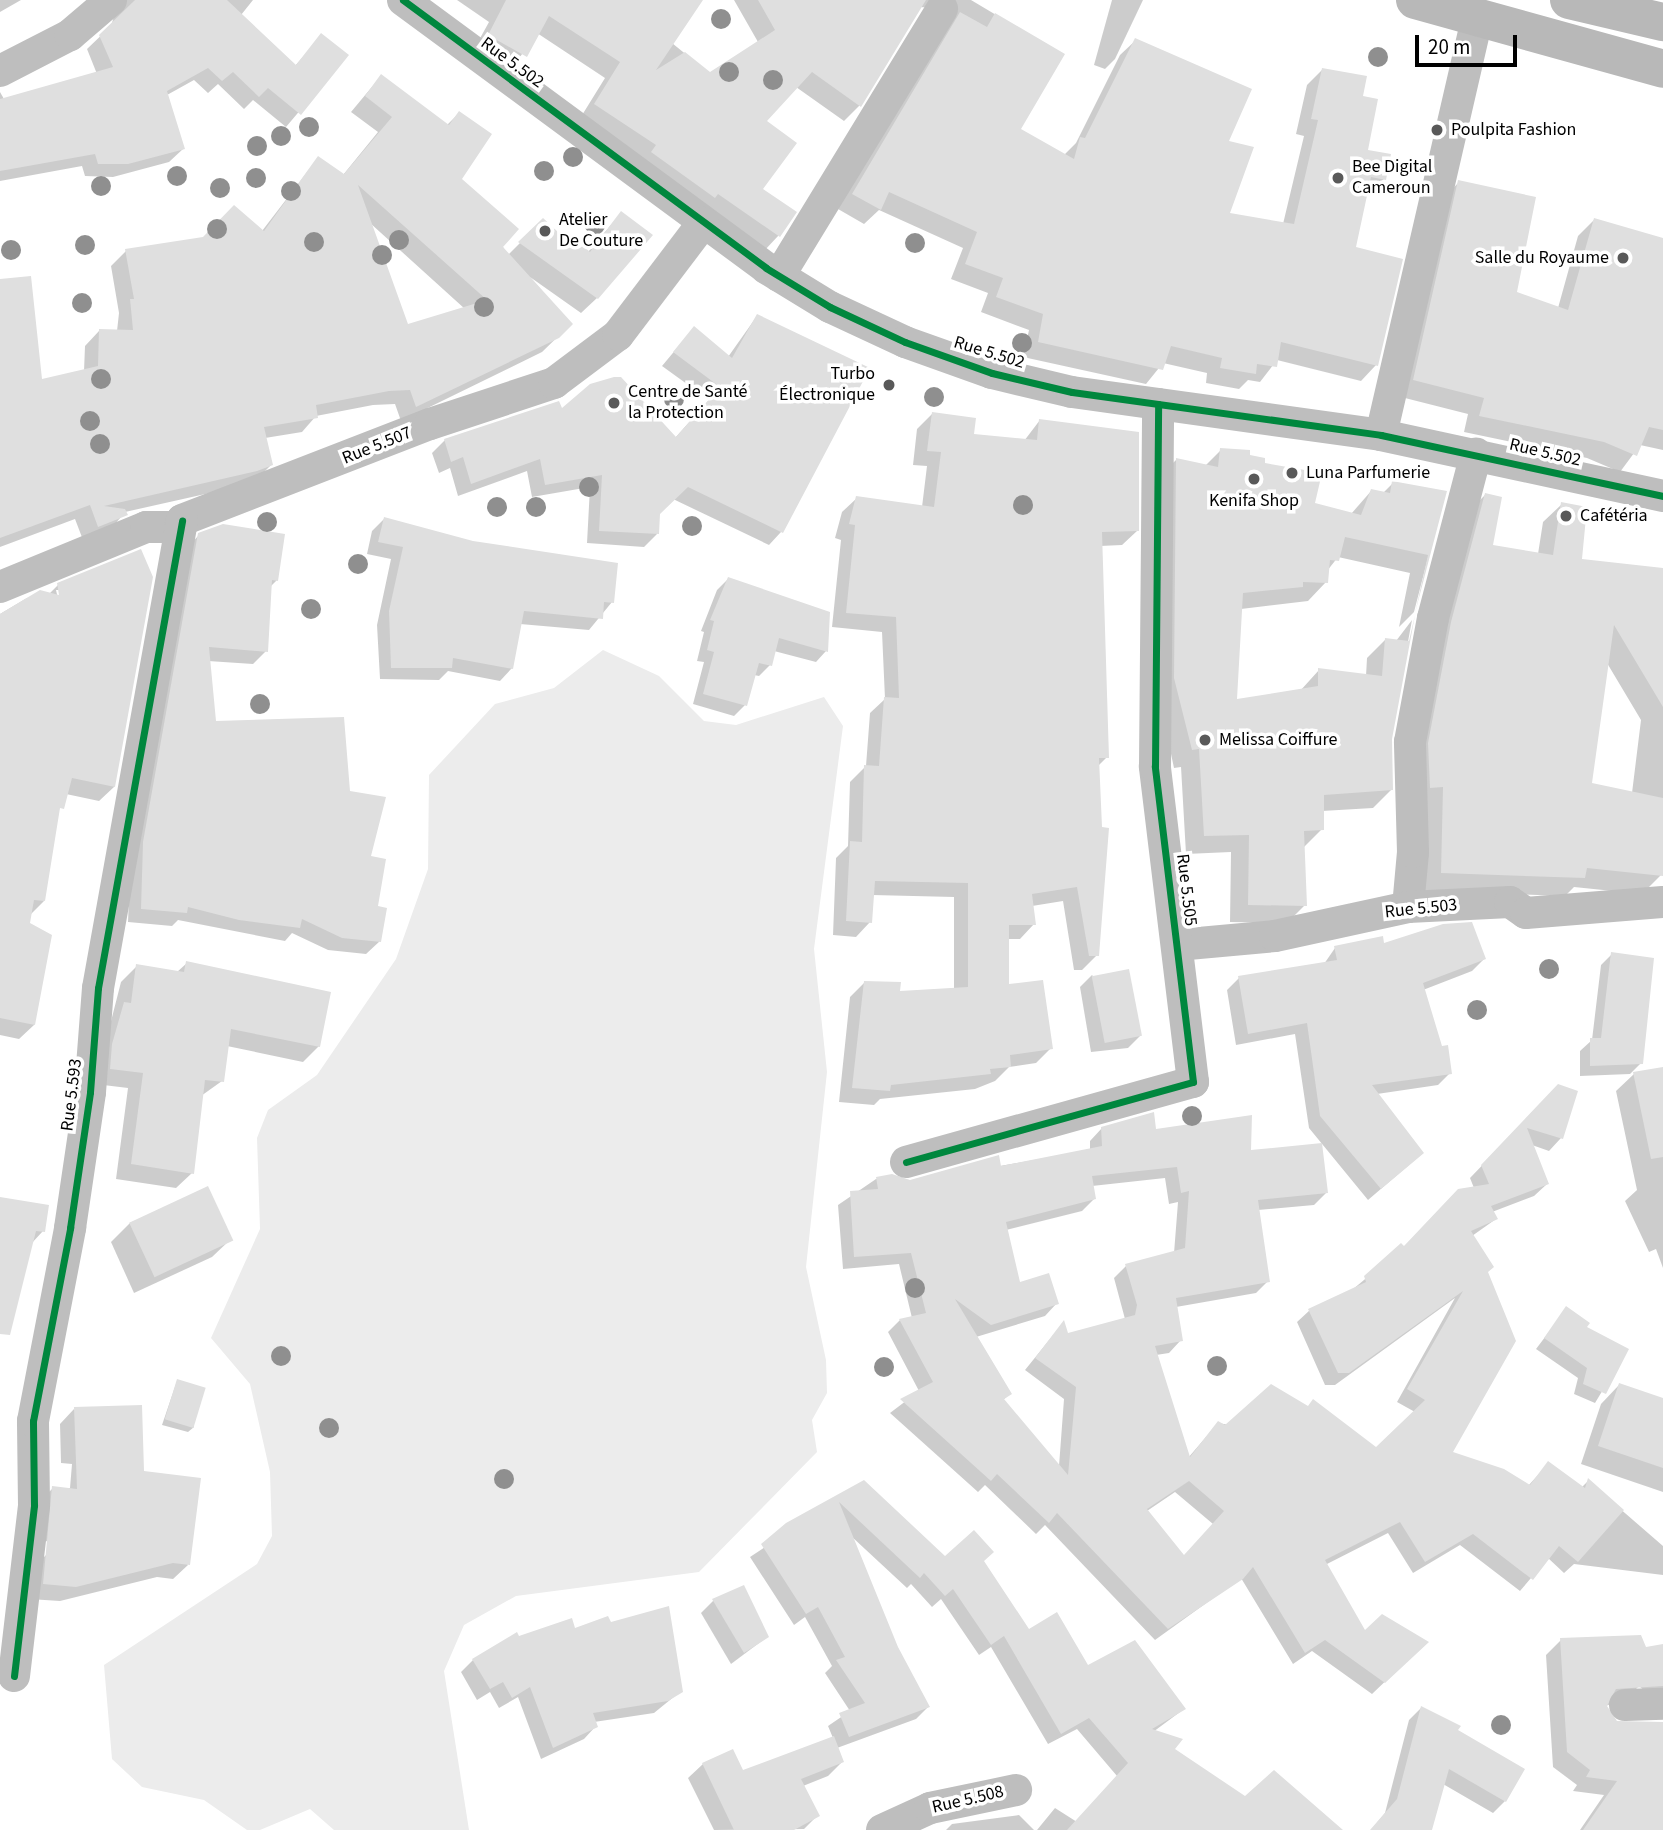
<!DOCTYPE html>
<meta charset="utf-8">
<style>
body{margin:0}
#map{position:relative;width:1663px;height:1830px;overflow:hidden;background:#fff;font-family:"Source Sans 3",sans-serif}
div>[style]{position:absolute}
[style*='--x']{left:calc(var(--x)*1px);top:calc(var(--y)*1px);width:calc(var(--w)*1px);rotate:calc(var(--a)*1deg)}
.green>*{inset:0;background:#ececec}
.shadow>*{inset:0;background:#0003}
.building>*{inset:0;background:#dfdfdf;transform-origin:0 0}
.minor>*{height:32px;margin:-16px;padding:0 16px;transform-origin:16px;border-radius:16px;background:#bebebe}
.secondary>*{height:38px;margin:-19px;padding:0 19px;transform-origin:19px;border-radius:19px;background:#b8b8b8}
.cycleway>*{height:7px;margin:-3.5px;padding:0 3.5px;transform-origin:3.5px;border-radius:3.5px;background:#00873e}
.trees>*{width:20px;height:20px;margin:-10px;border-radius:50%;background:#8f8f8f}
.dots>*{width:19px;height:19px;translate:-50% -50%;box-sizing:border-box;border:4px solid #fff;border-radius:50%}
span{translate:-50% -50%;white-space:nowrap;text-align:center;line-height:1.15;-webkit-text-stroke:7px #fff;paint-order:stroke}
.street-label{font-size:18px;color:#000}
.poi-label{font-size:18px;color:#000}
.left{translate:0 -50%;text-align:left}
.right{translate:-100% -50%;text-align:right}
.scale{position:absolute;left:1415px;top:35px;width:102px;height:32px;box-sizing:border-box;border:4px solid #000;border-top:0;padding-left:9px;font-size:21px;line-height:24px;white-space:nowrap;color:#000;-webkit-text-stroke:5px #fff;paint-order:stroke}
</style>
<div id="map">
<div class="green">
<div style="clip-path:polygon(603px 650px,659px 676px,704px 721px,736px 725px,824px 697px,843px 726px,814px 949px,827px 1072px,806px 1267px,826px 1360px,827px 1393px,812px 1420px,817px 1452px,699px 1572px,516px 1596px,464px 1625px,444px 1671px,469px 1830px,334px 1830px,310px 1809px,260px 1830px,247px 1830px,204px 1800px,142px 1787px,112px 1759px,104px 1665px,257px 1564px,272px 1536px,270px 1472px,250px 1384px,211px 1338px,260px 1229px,257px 1138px,268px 1110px,317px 1075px,396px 959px,428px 869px,429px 775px,495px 704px,554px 688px)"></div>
</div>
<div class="shadow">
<div style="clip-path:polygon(0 0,21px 0,0 12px)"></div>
<div style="clip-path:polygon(107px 0,253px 0,241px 15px,295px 66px,321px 36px,346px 56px,286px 127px,253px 100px,244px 109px,218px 84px,208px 93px,194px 80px,167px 95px,183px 149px,169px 162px,113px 177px,85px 176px,82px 166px,0 181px,0 92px,4px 99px,97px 74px,87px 49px,111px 26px,116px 10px)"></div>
<div style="clip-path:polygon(457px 0,701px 0,672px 43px,710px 74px,758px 42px,734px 0,971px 0,1063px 55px,1019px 130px,1064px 155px,1076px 143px,1120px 55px,1136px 40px,1227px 142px,1228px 214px,1283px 224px,1304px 136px,1296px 134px,1307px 85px,1323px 69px,1361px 98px,1366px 151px,1384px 179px,1365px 194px,1353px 248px,1376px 365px,1361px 381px,1277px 360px,1260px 382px,1248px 380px,1239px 389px,1206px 383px,1207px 373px,1163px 363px,1146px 384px,1023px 357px,1029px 330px,981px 312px,988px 293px,951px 279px,963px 248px,879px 210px,864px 224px,838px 209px,935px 8px,919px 7px,860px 105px,844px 121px,796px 87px,764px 121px,761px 189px,779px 235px,764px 251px,579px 120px,605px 78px,537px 33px,510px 71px,473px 51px,489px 22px)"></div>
<div style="clip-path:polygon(1112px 0,1143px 0,1115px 59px,1105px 69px,1094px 65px)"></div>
<div style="clip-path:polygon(evenodd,381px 76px,447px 125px,459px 113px,460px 179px,508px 255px,543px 220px,573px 248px,588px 252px,621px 213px,597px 298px,581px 313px,530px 277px,571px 324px,542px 352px,401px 421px,395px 404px,373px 405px,316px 416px,302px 432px,265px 438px,271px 465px,256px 480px,241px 486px,125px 512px,111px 529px,83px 540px,75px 519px,0 547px,0 280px,40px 382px,84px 371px,85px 346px,99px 331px,117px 331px,119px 313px,111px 266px,126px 251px,262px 231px,318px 158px,343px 175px,378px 132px,351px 112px,381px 76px,370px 223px,465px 309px,407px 326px,370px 223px)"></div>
<div style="clip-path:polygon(1459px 182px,1515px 293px,1558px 308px,1578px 236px,1594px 220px,1663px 240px,1663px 450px,1640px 445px,1620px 472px,1587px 458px,1464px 432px,1468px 414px,1397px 396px,1443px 199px)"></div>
<div style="clip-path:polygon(757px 316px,781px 532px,769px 545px,673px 499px,659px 514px,657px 534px,644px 547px,587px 543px,590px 487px,532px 497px,527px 471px,458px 496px,450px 468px,439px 473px,432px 453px,445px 440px,561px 411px,675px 438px,709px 400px,662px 366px,682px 342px,728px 357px)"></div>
<div style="clip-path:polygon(932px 414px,972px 436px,1024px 441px,1040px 420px,1137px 531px,1122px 545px,1100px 546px,1107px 757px,1098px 766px,1097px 955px,1082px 970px,1074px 970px,1063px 901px,1032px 906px,1034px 924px,1020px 939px,1008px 939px,1008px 986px,1051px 1048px,1036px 1063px,1009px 1067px,995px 1081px,975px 1089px,880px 1099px,874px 1105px,839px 1102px,850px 997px,865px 982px,899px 992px,954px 989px,954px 897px,872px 895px,870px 922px,856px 937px,833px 935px,836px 858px,848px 846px,850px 782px,866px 766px,870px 713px,885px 699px,882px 632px,832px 627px,841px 540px,835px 538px,842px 512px,857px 498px,922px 507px,927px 466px,913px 465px,917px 429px)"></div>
<div style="clip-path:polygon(1221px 450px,1263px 464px,1313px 505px,1351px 514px,1372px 490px,1383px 493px,1393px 483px,1445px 492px,1414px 612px,1399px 627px,1410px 573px,1338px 557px,1327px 571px,1326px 582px,1308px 601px,1241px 609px,1235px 701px,1300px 691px,1319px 670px,1366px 676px,1367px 658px,1385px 640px,1396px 641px,1412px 620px,1390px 739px,1391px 790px,1373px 808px,1322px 811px,1322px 829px,1303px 848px,1305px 905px,1287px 923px,1230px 922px,1231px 852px,1186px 854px,1181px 767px,1174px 768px,1159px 697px,1158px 478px,1176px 460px,1205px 466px)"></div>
<div style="clip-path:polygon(evenodd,1485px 495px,1491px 547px,1538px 554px,1543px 522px,1562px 504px,1580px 560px,1663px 570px,1663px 873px,1642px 894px,1574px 887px,1565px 896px,1423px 891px,1411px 806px,1466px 514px,1485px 495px,1607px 663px,1641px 720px,1632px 793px,1590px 785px,1607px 663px)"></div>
<div style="clip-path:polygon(384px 519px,612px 602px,589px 630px,520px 624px,512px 668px,500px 681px,448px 671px,439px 680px,380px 679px,377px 625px,391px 559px,367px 554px,372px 531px)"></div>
<div style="clip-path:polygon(199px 535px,277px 580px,270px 587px,266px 651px,253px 664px,208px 661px,215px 723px,348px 792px,369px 858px,380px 941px,366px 954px,328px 950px,292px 933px,285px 941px,178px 920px,172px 926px,128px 922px,130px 871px,186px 549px)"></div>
<div style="clip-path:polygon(evenodd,140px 551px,151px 578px,114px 787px,99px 801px,66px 794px,57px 813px,44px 901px,30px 915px,28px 924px,50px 936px,34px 1025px,19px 1039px,0 1035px,0 614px,27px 598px,49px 594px,58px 585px,140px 551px,56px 590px,60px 590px,62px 603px,59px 603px,56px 590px)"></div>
<div style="clip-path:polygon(728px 579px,826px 651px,816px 662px,774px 651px,770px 665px,759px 676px,754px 675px,745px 705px,734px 716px,693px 704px,704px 662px,697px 661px,704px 632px,701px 631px,717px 590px)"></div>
<div style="clip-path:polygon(1383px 945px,1484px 959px,1472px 971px,1423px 990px,1450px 1073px,1438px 1085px,1377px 1094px,1410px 1164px,1368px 1200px,1309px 1128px,1295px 1034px,1236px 1045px,1227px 990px,1239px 978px,1324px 964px,1335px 948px)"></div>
<div style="clip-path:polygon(1612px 954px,1641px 1063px,1630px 1074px,1580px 1076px,1580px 1051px,1592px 1040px,1601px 965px)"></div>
<div style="clip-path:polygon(187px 963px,319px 1046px,303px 1062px,227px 1046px,222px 1081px,201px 1096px,192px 1173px,176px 1188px,116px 1179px,128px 1088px,95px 1084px,121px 982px,137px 966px,177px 972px)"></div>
<div style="clip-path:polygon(1092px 975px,1140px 1036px,1128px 1048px,1091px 1052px,1080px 987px)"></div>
<div style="clip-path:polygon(1663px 1068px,1663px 1268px,1656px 1249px,1649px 1252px,1625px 1201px,1637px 1190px,1616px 1091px,1634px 1074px)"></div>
<div style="clip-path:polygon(evenodd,1546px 1099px,1561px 1138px,1549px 1151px,1532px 1145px,1547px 1184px,1534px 1196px,1492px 1212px,1496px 1219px,1472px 1236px,1486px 1273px,1451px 1453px,1528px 1486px,1548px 1464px,1581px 1488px,1588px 1481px,1663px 1546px,1663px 1575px,1574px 1564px,1564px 1573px,1548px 1558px,1520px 1591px,1460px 1545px,1413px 1573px,1388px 1533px,1325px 1565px,1365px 1633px,1414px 1654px,1372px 1694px,1312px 1651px,1293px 1664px,1241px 1578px,1155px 1640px,1045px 1525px,1036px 1534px,985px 1485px,978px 1492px,890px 1413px,919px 1391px,888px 1332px,900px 1320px,912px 1318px,899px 1264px,843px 1269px,838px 1205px,876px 1179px,910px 1182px,1090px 1150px,1090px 1141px,1102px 1128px,1154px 1131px,1249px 1152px,1326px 1193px,1314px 1205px,1258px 1210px,1268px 1281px,1256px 1293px,1176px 1307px,1181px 1340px,1169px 1353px,1156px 1355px,1188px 1458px,1218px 1423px,1377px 1450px,1415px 1412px,1397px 1402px,1455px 1298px,1335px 1385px,1325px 1385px,1297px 1322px,1310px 1310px,1352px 1290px,1474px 1188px,1470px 1178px,1546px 1099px,1165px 1178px,1169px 1204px,1178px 1202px,1174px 1253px,1126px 1266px,1114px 1278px,1125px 1319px,1067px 1335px,1063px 1323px,1025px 1370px,1064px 1399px,1059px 1466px,1003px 1400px,1010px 1394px,976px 1337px,1045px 1316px,1057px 1303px,1019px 1284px,1006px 1230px,1082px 1211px,1094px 1199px,1092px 1186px,1165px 1178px,1546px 1099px,1175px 1492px,1213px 1524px,1184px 1557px,1147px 1511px,1175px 1492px)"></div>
<div style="clip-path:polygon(207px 1188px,231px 1239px,212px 1257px,134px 1293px,111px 1242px,130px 1223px)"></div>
<div style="clip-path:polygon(0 1199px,43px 1231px,31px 1244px,0 1310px)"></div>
<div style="clip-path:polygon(1567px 1308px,1584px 1328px,1627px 1350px,1595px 1403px,1574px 1394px,1578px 1378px,1536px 1349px)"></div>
<div style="clip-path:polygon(177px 1381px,194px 1427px,188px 1432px,162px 1425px)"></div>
<div style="clip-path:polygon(1619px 1385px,1663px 1400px,1663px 1492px,1581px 1464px,1601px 1404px)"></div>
<div style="clip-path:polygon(74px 1409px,188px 1565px,173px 1579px,157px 1577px,60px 1601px,29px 1599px,33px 1568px,48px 1553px,81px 1542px,36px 1541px,38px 1503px,53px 1488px,70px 1488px,72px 1464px,61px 1463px,60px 1424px)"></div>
<div style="clip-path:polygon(864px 1482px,945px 1559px,982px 1562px,1029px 1631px,1088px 1667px,1184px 1709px,1153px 1732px,1173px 1750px,1246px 1798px,1340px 1830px,1037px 1830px,1055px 1808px,1077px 1822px,1117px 1776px,1077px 1729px,1048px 1744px,991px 1647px,979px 1655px,941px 1599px,932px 1607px,911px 1584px,907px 1588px,851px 1536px,897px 1647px,928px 1707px,916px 1719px,837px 1748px,842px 1762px,828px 1776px,803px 1786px,818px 1815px,804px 1829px,714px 1830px,688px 1778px,703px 1764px,733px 1752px,742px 1772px,833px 1738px,828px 1726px,850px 1711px,825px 1673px,832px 1666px,805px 1617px,794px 1625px,750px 1557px)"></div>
<div style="clip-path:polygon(743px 1587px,767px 1637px,731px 1664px,701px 1613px,713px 1601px)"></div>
<div style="clip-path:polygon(574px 1630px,681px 1691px,654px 1713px,594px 1722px,596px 1726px,584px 1739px,541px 1759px,518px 1697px,499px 1708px,490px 1692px,477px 1700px,461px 1672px,473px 1660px,519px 1638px)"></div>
<div style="clip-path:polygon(1561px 1640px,1645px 1649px,1663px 1646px,1663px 1707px,1639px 1686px,1625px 1700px,1605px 1706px,1663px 1798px,1663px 1830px,1580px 1830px,1604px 1795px,1573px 1791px,1577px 1785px,1553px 1767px,1546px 1655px)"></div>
<div style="clip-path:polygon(1421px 1708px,1455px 1731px,1505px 1801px,1493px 1813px,1443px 1784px,1430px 1830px,1371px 1830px,1385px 1813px,1409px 1720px)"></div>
<div style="clip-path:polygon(1019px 1815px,1034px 1830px,946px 1830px,952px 1824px)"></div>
</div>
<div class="building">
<div style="clip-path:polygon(135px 0,227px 0,296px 65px,321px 33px,349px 55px,301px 115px,268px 88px,259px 97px,233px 72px,222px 81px,208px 68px,167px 91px,185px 149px,128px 164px,98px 164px,95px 154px,0 171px,0 99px,113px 67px,99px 35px)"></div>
<div style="clip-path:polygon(506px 0,703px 0,656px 70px,685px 52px,710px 72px,775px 30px,758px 0,926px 0,861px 107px,812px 72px,767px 121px,797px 143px,763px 189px,797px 212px,780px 237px,718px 194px,715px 198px,651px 152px,656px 145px,594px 104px,620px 62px,549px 16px,527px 57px,488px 35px)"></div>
<div style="clip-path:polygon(960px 12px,987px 27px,995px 13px,1065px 54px,1021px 129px,1074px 159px,1080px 137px,1085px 138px,1135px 38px,1252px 89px,1229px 141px,1254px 147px,1230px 213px,1294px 224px,1318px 120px,1311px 119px,1322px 68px,1367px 76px,1363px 96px,1378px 99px,1368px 150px,1391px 154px,1386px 180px,1371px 177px,1356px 247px,1403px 259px,1378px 366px,1281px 342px,1277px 367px,1257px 364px,1256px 374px,1220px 368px,1222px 358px,1171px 346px,1163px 370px,1038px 342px,1043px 314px,996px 297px,1003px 278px,965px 264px,977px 232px,889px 192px,881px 210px,852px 194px)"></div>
<div style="clip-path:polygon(evenodd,381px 74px,449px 125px,459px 111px,492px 134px,462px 179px,519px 229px,503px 247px,573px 324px,559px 338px,416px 407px,410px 390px,389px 391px,316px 405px,318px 418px,264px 427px,273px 465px,257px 471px,104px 506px,125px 509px,128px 515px,98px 527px,90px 505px,0 538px,0 279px,31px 276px,42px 379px,98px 366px,99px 329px,133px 330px,130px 299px,134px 299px,125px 249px,203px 237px,234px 205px,264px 231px,318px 156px,344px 174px,392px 117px,365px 96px,381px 74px,358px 185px,487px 300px,408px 324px,358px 185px)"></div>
<div style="clip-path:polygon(1458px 180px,1536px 197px,1517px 292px,1568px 310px,1594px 218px,1663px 238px,1663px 430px,1649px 427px,1637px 456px,1604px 442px,1479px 416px,1484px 398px,1413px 380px)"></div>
<div style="clip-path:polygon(621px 211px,653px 235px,598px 299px,518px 242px,543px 218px,573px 246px,578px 241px,590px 252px)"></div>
<div style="clip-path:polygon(757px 314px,870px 368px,783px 533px,688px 487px,660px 514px,659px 534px,599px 531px,602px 475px,545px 485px,540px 459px,471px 484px,463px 457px,451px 462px,444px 439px,559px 401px,562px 408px,590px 384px,614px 377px,621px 377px,676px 437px,720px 387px,673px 352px,694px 326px,732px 358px)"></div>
<div style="clip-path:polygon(932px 412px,976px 418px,974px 434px,1037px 440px,1039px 419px,1139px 432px,1139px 531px,1102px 532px,1109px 758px,1099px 758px,1102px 827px,1109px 828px,1099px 956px,1089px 956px,1077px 887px,1032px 894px,1036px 925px,1009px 925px,1009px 984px,1043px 980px,1053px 1049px,1010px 1055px,1011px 1067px,990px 1069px,991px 1074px,891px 1085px,890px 1091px,852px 1088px,864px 981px,901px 982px,900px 991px,968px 987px,968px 883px,875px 881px,872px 923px,846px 921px,850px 841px,862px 842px,864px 765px,879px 766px,884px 697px,899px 698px,896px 617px,846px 613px,855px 525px,849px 524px,856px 496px,934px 507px,941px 452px,927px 451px)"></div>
<div style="clip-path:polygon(1220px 448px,1250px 450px,1250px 455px,1265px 458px,1265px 463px,1322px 473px,1315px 503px,1361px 515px,1371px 489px,1390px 493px,1392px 481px,1447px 491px,1415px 613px,1428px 555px,1345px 537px,1339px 561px,1330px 560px,1328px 583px,1303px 582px,1303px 587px,1243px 593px,1237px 699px,1318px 686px,1318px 668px,1382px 676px,1385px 638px,1409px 641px,1415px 615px,1392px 739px,1393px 790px,1324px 795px,1324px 830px,1304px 831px,1307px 906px,1248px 905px,1249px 835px,1204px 836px,1199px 749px,1192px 750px,1174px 678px,1176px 458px,1218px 467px)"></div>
<div style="clip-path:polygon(1485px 493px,1502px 497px,1493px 545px,1553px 555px,1561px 502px,1587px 507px,1582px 559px,1663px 568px,1663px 707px,1614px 625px,1592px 783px,1663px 798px,1663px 876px,1587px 868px,1585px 878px,1441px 873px,1443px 787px,1430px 788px,1428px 743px,1451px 622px)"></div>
<div style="clip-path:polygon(384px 517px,473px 541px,618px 563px,614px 603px,604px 602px,603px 619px,524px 611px,513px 669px,453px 658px,452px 668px,391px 668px,389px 611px,403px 547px,378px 542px)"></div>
<div style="clip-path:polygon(223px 524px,285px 534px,278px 581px,272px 580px,268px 652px,209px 647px,216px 721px,344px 717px,350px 791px,386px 797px,371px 856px,386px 859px,378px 906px,387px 908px,381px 942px,342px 938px,302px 919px,300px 928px,239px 920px,188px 907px,187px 913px,141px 909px,143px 842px,198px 533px)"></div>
<div style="clip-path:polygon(141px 549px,153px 577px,115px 787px,72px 778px,64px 809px,60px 808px,45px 901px,34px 900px,30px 923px,52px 935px,35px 1025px,0 1018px,0 614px,40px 590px,59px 595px,57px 583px)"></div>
<div style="clip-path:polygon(728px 577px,830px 612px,828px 652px,779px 638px,772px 666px,759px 663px,747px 706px,703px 694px,714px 652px,707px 650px,714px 621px,710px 620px)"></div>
<div style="clip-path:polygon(1472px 922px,1486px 959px,1423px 983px,1442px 1046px,1448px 1045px,1452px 1074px,1372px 1085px,1424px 1153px,1381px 1189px,1320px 1116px,1307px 1023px,1248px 1034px,1238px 976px,1337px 960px,1334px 946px,1383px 936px,1384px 943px,1443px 924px)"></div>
<div style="clip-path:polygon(1611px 952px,1654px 958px,1643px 1064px,1590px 1066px,1590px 1038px,1601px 1038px)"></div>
<div style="clip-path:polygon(186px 961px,331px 992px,320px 1047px,231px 1029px,224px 1082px,205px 1080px,194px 1174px,131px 1164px,143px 1073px,110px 1069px,112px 1044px,124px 1002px,131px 1003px,136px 964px,184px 972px)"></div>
<div style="left:1129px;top:969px;width:68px;height:38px;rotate:79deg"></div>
<div style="clip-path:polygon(1663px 1067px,1663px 1157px,1651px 1159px,1633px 1072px)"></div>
<div style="clip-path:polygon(evenodd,1558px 1084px,1578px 1091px,1563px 1139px,1527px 1128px,1549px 1184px,1491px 1206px,1498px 1219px,1471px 1231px,1494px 1267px,1488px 1272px,1516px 1341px,1453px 1452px,1504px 1469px,1530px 1485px,1548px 1461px,1585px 1488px,1588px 1478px,1624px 1510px,1578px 1562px,1559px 1546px,1533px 1580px,1473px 1534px,1425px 1562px,1400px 1522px,1325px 1560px,1365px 1630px,1382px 1614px,1429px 1642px,1385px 1683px,1325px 1640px,1305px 1653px,1253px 1567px,1243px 1579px,1168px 1629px,1057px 1513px,1049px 1523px,997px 1474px,991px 1481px,900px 1399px,933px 1382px,899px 1319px,926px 1313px,911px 1253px,854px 1257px,850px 1191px,878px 1189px,876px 1177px,892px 1174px,910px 1180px,999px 1155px,1001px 1166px,1102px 1146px,1101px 1127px,1154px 1112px,1156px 1129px,1252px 1115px,1251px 1150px,1322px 1143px,1328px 1193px,1258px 1200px,1270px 1282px,1176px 1298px,1183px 1341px,1155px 1346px,1190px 1457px,1218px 1421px,1225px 1425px,1271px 1384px,1308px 1406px,1313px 1399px,1376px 1447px,1425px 1400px,1407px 1389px,1463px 1291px,1349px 1373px,1338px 1373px,1308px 1309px,1366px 1282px,1364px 1276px,1401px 1243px,1404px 1246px,1458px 1189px,1489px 1184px,1481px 1165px,1558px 1084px,1177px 1167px,1181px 1193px,1189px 1191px,1185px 1248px,1125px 1264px,1137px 1305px,1135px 1315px,1068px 1333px,1064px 1320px,1035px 1358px,1076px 1387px,1068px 1475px,1004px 1399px,1012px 1394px,955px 1299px,991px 1325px,1059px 1304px,1049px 1273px,1020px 1282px,1006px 1222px,1096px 1199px,1092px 1176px,1177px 1167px,1558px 1084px,1189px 1481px,1224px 1511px,1184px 1555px,1147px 1509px,1189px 1481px)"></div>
<div style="left:208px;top:1186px;width:60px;height:87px;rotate:65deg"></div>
<div style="clip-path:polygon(0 1197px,49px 1205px,45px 1232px,36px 1231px,10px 1335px,0 1334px)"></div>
<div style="clip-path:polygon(1566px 1306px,1590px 1323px,1587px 1327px,1629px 1349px,1606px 1394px,1583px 1384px,1587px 1368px,1544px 1338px)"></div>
<div style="left:177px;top:1379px;width:30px;height:42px;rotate:17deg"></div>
<div style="clip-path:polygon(1619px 1383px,1663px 1398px,1663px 1468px,1598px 1446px)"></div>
<div style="clip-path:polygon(142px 1405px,144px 1471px,201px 1478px,190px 1565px,173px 1563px,76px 1587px,43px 1584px,52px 1486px,77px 1489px,74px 1407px)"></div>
<div style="clip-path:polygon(864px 1480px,945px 1556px,974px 1530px,994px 1552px,984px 1561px,1029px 1629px,1057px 1612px,1088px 1665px,1135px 1640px,1186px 1709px,1152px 1729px,1183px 1739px,1175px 1749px,1245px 1796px,1274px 1770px,1343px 1830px,1067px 1830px,1128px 1763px,1089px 1718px,1061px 1734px,1004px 1636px,991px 1645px,953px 1589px,945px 1596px,924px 1573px,920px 1578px,839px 1502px,898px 1647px,930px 1707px,849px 1737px,839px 1713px,865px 1703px,836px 1660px,845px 1657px,818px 1607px,806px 1614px,761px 1544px,786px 1523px)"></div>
<div style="clip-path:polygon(744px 1585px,769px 1637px,744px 1653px,712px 1599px)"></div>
<div style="clip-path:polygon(669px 1606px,683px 1692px,668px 1701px,593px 1713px,598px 1727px,553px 1748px,530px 1687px,512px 1698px,503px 1682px,490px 1689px,472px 1659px,517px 1632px,519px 1636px,572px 1618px,575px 1628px,608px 1616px,611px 1622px)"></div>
<div style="clip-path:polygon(1641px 1635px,1646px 1647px,1663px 1644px,1663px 1686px,1616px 1689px,1607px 1706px,1617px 1721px,1663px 1722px,1663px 1830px,1583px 1830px,1617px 1781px,1586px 1777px,1590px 1770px,1567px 1752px,1560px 1638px)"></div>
<div style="clip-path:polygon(1421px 1706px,1461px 1726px,1458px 1730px,1525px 1769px,1506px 1802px,1449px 1769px,1432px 1830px,1370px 1830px,1397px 1799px)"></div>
<div style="clip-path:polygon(834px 1736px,844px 1762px,801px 1779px,820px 1816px,794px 1830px,734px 1830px,702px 1763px,733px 1749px,743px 1770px)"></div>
</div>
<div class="minor">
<div style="--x:403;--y:0;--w:451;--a:36.4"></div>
<div style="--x:766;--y:268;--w:75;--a:31.4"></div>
<div style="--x:830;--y:307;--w:83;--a:25"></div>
<div style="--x:905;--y:342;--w:92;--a:19.6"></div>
<div style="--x:992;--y:373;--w:82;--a:13.4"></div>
<div style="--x:1072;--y:392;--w:312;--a:7.9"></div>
<div style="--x:1381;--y:435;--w:289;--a:12.2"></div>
<div style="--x:0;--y:71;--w:79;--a:-27.2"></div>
<div style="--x:70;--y:35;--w:54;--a:-40.5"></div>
<div style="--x:779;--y:276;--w:313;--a:-58.6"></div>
<div style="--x:1381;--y:435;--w:428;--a:-77"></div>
<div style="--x:0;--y:587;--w:158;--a:-22.3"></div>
<div style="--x:146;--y:527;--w:34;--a:0"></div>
<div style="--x:180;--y:527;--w:7;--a:-74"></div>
<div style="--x:182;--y:520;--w:266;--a:-21.2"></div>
<div style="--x:430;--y:424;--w:131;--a:-18.3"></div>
<div style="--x:554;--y:383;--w:80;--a:-36.9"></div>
<div style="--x:618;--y:335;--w:141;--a:-52.8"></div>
<div style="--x:1408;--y:907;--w:55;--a:-84.8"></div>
<div style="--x:1413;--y:852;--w:110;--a:-91.6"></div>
<div style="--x:1410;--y:742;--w:126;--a:-79.5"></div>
<div style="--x:1433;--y:618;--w:170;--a:-75.3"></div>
<div style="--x:1177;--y:945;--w:98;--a:-5.2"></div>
<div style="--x:1275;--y:936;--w:136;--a:-12.3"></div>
<div style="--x:1408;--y:907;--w:102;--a:-2.8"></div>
<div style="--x:1510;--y:902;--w:19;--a:35"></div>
<div style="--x:1526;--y:913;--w:137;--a:-4.6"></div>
<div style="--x:906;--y:1162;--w:298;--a:-15.6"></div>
<div style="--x:1193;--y:1082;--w:318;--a:-96.9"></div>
<div style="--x:1155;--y:766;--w:362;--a:-89.5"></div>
<div style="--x:14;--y:1676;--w:172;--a:-83.3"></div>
<div style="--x:34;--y:1505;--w:84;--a:-90.7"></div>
<div style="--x:33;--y:1421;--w:197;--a:-79.1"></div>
<div style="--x:70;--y:1228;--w:137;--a:-81.6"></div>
<div style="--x:90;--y:1092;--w:104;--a:-85.6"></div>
<div style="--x:98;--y:988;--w:475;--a:-79.8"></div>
<div style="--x:1625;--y:1705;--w:38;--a:-2"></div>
<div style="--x:882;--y:1830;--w:53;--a:-24.6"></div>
<div style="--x:930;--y:1808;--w:88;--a:-11.8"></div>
</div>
<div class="secondary">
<div style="--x:1415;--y:0;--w:257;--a:15.5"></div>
<div style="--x:1569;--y:0;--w:97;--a:13.2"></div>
</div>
<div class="cycleway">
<div style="--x:403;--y:0;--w:451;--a:36.4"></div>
<div style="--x:766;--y:268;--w:75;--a:31.4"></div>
<div style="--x:830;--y:307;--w:83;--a:25"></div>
<div style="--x:905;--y:342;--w:92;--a:19.6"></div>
<div style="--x:992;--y:373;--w:82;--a:13.4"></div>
<div style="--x:1072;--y:392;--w:312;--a:7.9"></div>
<div style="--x:1381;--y:435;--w:289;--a:12.2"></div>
<div style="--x:906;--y:1162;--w:298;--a:-15.6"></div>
<div style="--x:1193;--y:1082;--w:318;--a:-96.9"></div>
<div style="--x:1155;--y:766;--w:362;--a:-89.5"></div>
<div style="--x:14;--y:1676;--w:172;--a:-83.3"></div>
<div style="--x:34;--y:1505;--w:84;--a:-90.7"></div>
<div style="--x:33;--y:1421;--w:197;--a:-79.1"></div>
<div style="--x:70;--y:1228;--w:137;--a:-81.6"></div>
<div style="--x:90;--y:1092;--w:104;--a:-85.6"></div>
<div style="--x:98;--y:988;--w:475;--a:-79.8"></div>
</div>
<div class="trees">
<div style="left:721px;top:19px"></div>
<div style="left:1378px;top:57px"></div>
<div style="left:729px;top:72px"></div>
<div style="left:773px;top:80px"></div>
<div style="left:309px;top:127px"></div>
<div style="left:281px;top:136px"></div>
<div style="left:257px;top:146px"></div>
<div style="left:573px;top:157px"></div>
<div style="left:544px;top:171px"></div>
<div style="left:177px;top:176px"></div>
<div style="left:256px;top:178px"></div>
<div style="left:101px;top:186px"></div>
<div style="left:220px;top:188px"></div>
<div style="left:291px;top:191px"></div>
<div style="left:595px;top:225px"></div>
<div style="left:217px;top:229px"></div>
<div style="left:399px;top:240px"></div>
<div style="left:314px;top:242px"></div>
<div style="left:915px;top:243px"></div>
<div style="left:85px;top:245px"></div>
<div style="left:11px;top:250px"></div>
<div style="left:382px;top:255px"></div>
<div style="left:82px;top:303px"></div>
<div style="left:484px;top:307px"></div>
<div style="left:1022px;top:343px"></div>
<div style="left:101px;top:379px"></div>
<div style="left:934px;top:397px"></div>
<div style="left:674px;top:399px"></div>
<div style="left:90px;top:421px"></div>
<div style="left:100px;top:444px"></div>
<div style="left:589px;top:487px"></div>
<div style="left:1023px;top:505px"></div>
<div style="left:497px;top:507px"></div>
<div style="left:536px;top:507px"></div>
<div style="left:267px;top:522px"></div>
<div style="left:692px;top:526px"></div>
<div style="left:358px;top:564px"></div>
<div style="left:311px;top:609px"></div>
<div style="left:260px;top:704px"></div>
<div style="left:1549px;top:969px"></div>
<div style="left:1477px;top:1010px"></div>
<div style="left:1192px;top:1116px"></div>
<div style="left:915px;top:1288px"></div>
<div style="left:281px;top:1356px"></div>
<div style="left:1217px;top:1366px"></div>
<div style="left:884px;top:1367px"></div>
<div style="left:329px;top:1428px"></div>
<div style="left:504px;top:1479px"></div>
<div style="left:1501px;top:1725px"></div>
</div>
<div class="dots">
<div style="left:1437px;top:130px;background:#595959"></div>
<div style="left:1338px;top:178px;background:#595959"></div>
<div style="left:545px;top:231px;background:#595959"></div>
<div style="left:1623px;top:258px;background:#595959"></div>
<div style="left:889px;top:385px;background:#595959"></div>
<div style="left:614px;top:403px;background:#595959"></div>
<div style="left:1292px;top:473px;background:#595959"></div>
<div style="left:1254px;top:479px;background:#595959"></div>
<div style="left:1566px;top:516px;background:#595959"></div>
<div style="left:1205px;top:740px;background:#595959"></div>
</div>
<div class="street-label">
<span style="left:512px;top:63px;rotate:36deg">Rue 5.502</span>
<span style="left:989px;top:353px;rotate:17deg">Rue 5.502</span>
<span style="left:377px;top:446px;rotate:-22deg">Rue 5.507</span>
<span style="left:1545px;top:453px;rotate:13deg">Rue 5.502</span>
<span style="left:1186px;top:890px;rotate:83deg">Rue 5.505</span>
<span style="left:1421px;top:909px;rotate:-6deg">Rue 5.503</span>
<span style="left:72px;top:1095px;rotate:-83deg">Rue 5.593</span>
<span style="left:968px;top:1800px;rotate:-13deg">Rue 5.508</span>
</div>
<div class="poi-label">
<span class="left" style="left:1451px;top:130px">Poulpita Fashion</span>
<span class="left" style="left:1352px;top:178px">Bee Digital<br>Cameroun</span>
<span class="left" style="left:559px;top:231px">Atelier<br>De Couture</span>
<span class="right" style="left:1609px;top:258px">Salle du Royaume</span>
<span class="right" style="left:875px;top:385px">Turbo<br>Électronique</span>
<span class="left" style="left:628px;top:403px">Centre de Santé<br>la Protection</span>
<span class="left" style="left:1306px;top:473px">Luna Parfumerie</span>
<span style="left:1254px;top:501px">Kenifa Shop</span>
<span class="left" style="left:1580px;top:516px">Cafétéria</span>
<span class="left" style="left:1219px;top:740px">Melissa Coiffure</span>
</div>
<div class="scale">20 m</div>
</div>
